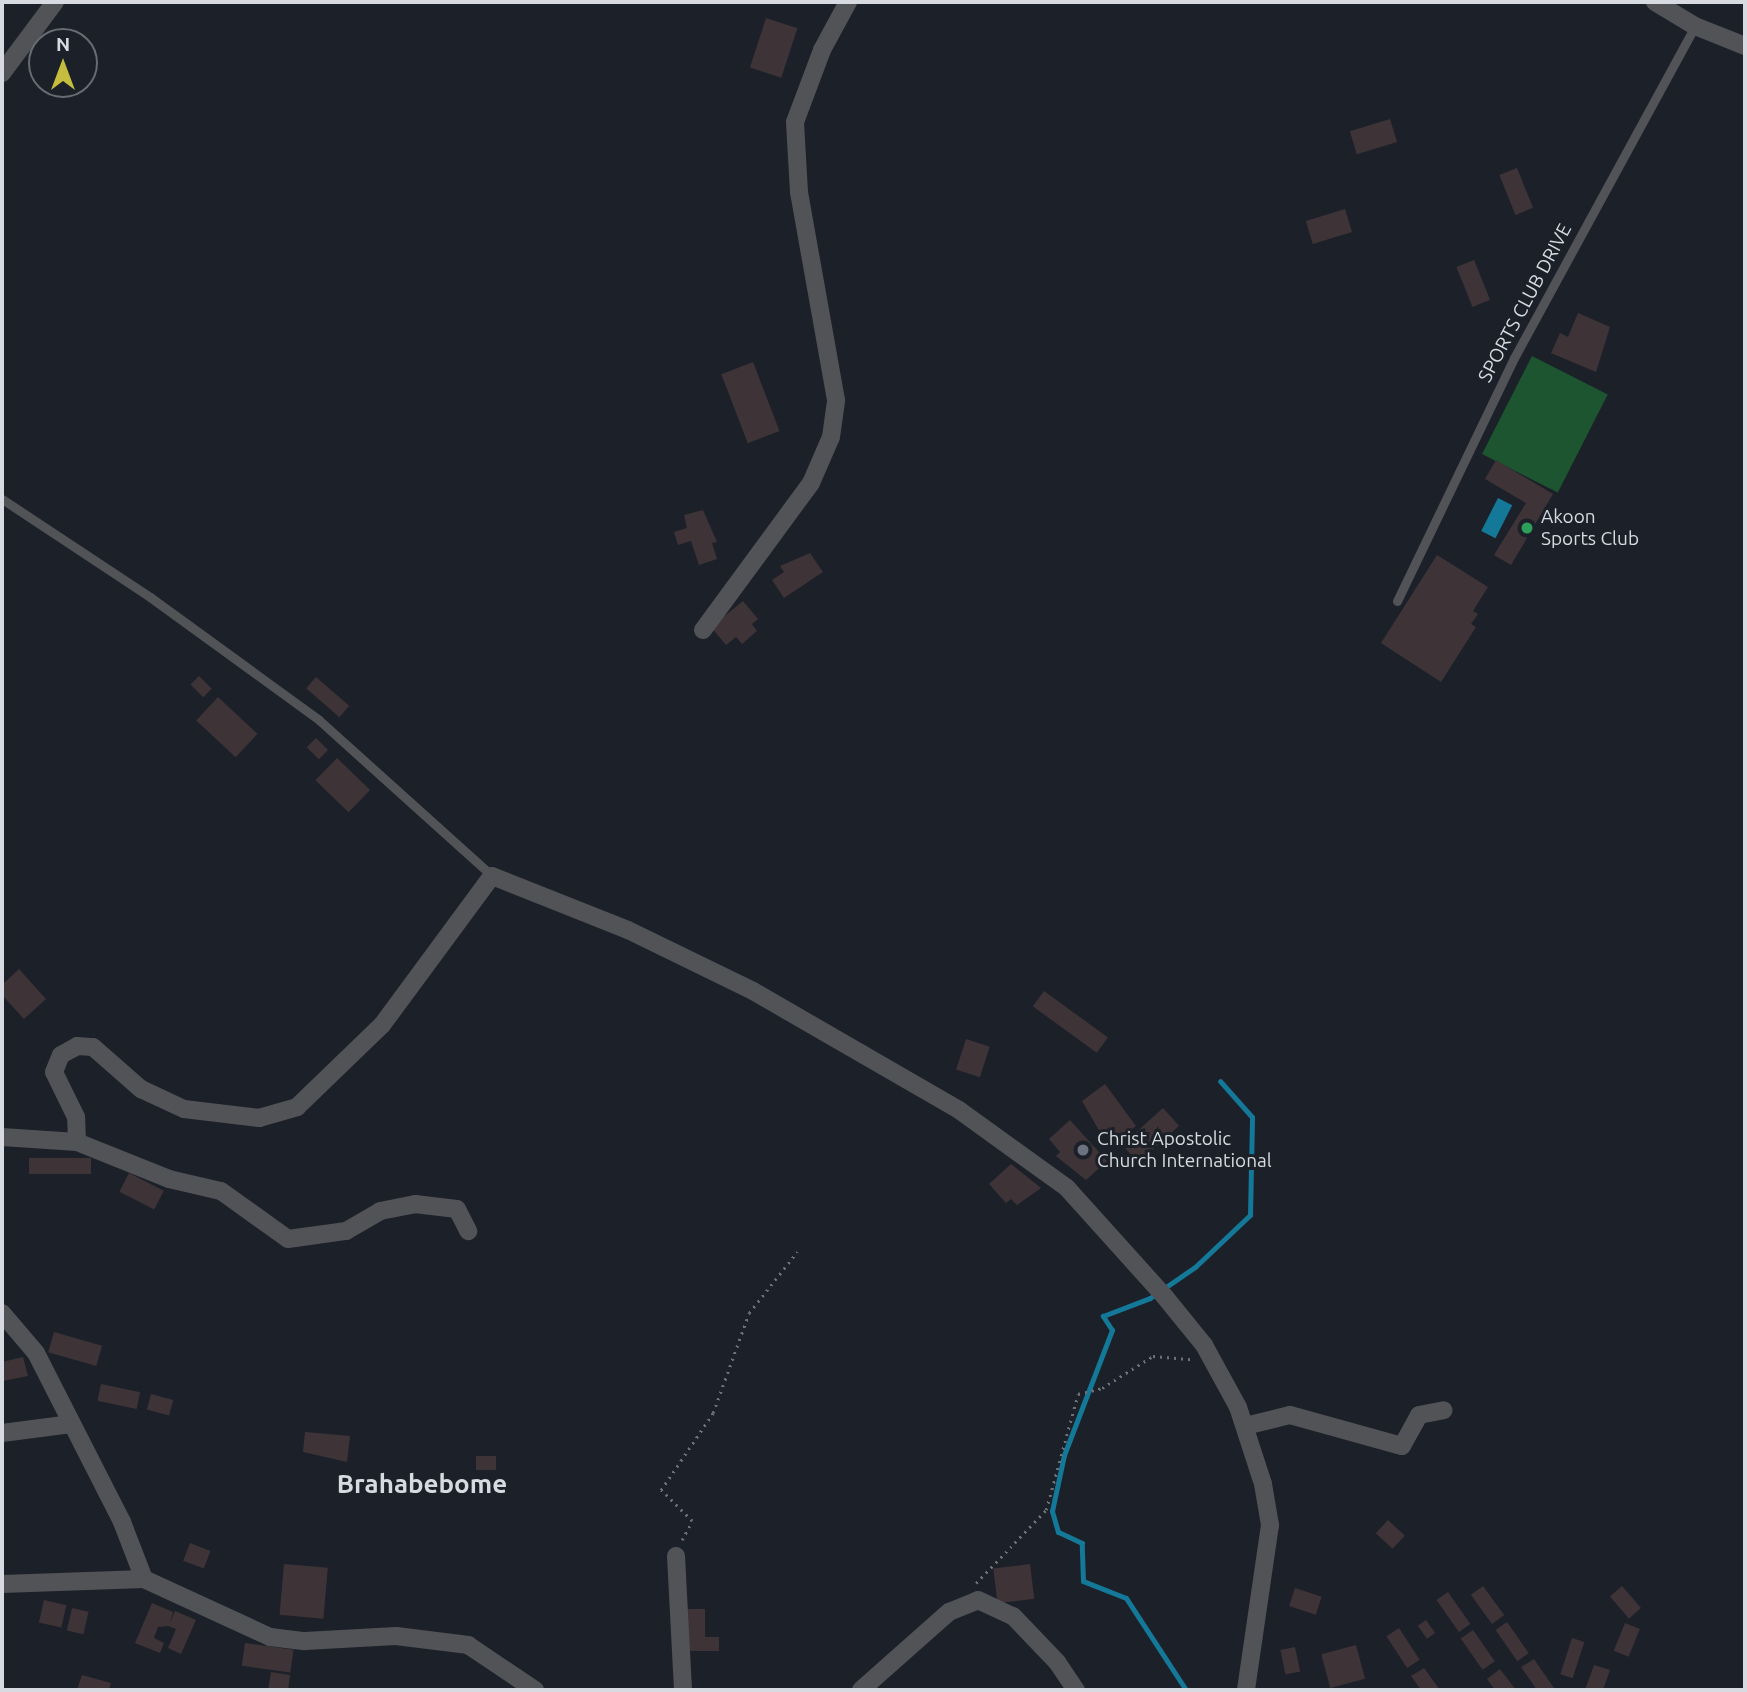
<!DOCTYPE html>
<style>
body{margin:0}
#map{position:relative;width:1747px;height:1692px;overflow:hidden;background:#1c2129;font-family:Ubuntu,sans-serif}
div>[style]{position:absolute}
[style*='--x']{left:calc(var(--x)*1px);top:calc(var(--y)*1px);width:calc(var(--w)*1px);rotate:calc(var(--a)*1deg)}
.green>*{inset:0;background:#1c552f;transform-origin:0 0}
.water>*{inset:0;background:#147898;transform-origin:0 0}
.stream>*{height:5px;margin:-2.5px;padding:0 2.5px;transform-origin:2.5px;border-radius:2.5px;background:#147898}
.building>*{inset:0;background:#3e3336;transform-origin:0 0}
.path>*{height:2.5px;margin-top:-1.25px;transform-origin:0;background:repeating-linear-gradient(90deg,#6d7178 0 2px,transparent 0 7px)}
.service>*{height:9px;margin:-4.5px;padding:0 4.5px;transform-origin:4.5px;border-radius:4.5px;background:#515357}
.minor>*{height:18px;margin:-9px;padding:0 9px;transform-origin:9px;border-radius:9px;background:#515357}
.dots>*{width:19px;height:19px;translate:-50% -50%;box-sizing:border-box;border:4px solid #1c2129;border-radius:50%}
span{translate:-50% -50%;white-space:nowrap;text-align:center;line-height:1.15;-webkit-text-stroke:6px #1c2129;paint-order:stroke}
.street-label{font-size:19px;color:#d7dae0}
.poi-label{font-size:19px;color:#d7dae0}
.left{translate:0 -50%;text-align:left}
.district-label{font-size:26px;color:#d7dae0;font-weight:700}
.frame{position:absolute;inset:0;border:4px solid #d7dae0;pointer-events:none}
.north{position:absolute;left:28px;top:28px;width:70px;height:70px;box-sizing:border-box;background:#1c2129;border:2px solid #676b72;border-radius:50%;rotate:0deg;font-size:19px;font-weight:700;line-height:28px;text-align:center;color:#d7dae0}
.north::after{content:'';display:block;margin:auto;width:24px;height:32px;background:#c4bd3e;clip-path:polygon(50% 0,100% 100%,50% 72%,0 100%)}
</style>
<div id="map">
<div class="green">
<div style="left:1532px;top:356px;width:85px;height:110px;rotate:27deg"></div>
</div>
<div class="water">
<div style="left:1498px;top:498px;width:16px;height:37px;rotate:27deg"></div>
</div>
<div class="stream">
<div style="--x:1186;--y:1690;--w:110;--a:-123.1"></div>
<div style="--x:1126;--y:1598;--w:46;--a:-158.4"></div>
<div style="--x:1083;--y:1581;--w:38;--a:-92"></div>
<div style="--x:1082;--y:1543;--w:26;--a:-155"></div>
<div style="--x:1058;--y:1532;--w:22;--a:-106"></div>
<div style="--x:1052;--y:1511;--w:57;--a:-77.9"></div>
<div style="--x:1064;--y:1455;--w:134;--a:-69"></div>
<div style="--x:1112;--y:1330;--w:17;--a:-123"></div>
<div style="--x:1103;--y:1316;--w:50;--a:-21"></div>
<div style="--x:1150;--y:1298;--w:55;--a:-34.6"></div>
<div style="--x:1195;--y:1267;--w:76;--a:-43.4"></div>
<div style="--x:1250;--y:1215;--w:98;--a:-88.8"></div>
<div style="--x:1252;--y:1117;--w:48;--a:-131.6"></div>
</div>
<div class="building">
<div style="left:766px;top:18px;width:33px;height:52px;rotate:18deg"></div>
<div style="left:1390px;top:119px;width:24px;height:42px;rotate:73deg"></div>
<div style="left:1517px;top:168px;width:43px;height:19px;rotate:68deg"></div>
<div style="left:1345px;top:209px;width:24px;height:41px;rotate:73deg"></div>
<div style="left:1474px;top:260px;width:43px;height:19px;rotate:68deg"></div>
<div style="clip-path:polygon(1578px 313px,1610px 327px,1596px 372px,1551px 353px,1560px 333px,1568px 337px)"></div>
<div style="left:753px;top:362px;width:74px;height:34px;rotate:69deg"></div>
<div style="clip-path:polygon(1496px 460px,1553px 494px,1511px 565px,1494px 555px,1526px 503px,1485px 479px)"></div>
<div style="clip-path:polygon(703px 510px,717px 542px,712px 543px,717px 559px,699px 565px,691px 541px,678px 545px,674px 532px,687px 528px,684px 515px)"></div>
<div style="clip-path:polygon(810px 553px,823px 572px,784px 598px,772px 580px,784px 572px,780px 566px)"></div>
<div style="clip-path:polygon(1437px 555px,1488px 587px,1473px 611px,1478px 614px,1471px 624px,1476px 627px,1441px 682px,1381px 643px)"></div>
<div style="clip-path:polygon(743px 601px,758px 619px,752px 624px,757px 631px,742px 644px,736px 637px,726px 645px,711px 627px)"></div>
<div style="left:199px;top:676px;width:18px;height:12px;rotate:45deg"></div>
<div style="left:316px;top:677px;width:44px;height:15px;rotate:41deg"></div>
<div style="left:218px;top:697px;width:54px;height:32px;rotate:43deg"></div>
<div style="left:316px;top:738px;width:17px;height:13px;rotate:45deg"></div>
<div style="left:337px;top:758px;width:46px;height:31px;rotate:44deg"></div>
<div style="clip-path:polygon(19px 969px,46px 999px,24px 1019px,2px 995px,2px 985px)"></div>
<div style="left:1044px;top:991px;width:79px;height:19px;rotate:36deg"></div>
<div style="left:966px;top:1039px;width:25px;height:32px;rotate:18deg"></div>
<div style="clip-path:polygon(1105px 1084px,1136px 1126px,1113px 1142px,1105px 1131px,1101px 1134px,1082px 1101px)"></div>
<div style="left:1163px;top:1108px;width:24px;height:55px;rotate:48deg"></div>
<div style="clip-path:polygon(1070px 1120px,1107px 1161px,1086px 1180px,1056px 1156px,1060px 1152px,1049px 1139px)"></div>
<div style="left:91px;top:1158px;width:16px;height:62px;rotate:90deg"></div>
<div style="clip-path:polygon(1011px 1164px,1041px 1188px,1017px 1205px,1011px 1199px,1006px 1203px,989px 1184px)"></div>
<div style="left:129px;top:1173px;width:39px;height:21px;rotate:27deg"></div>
<div style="left:54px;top:1332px;width:50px;height:21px;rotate:16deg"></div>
<div style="clip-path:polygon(23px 1357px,28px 1376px,3px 1381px,2px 1362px)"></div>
<div style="left:101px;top:1384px;width:40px;height:17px;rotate:12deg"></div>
<div style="left:151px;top:1394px;width:23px;height:16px;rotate:15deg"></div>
<div style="clip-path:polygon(305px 1432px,350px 1436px,347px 1462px,303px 1452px)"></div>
<div style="left:476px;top:1456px;width:20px;height:14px"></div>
<div style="left:1388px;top:1520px;width:23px;height:18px;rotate:43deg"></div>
<div style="left:190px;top:1543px;width:22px;height:19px;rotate:21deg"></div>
<div style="left:284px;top:1564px;width:44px;height:51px;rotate:5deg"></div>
<div style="left:1030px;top:1564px;width:35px;height:37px;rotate:83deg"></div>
<div style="left:1483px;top:1586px;width:36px;height:15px;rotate:54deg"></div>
<div style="left:1622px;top:1586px;width:29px;height:16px;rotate:49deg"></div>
<div style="left:1295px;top:1588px;width:28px;height:19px;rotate:18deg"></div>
<div style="left:1448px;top:1592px;width:39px;height:14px;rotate:55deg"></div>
<div style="left:44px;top:1600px;width:23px;height:23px;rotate:13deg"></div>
<div style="clip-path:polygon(152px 1603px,173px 1612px,170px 1623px,175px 1611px,196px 1620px,181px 1654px,168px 1648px,176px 1629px,168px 1626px,158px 1627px,154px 1638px,164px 1643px,160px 1653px,135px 1643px)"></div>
<div style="left:72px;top:1608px;width:17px;height:23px;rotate:13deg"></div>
<div style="clip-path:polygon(685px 1609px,705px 1609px,705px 1637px,719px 1637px,719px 1651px,684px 1651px)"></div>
<div style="left:1426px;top:1620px;width:16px;height:10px;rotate:55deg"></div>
<div style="left:1507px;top:1622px;width:38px;height:14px;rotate:55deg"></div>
<div style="left:1625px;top:1623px;width:16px;height:30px;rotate:22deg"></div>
<div style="left:1399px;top:1628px;width:38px;height:15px;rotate:57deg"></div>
<div style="left:1473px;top:1630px;width:38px;height:15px;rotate:55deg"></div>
<div style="left:1572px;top:1638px;width:13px;height:38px;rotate:18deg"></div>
<div style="left:245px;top:1643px;width:49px;height:23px;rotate:8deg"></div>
<div style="left:1356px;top:1645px;width:35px;height:36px;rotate:75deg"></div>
<div style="left:1295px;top:1647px;width:25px;height:15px;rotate:78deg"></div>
<div style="clip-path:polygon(1534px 1659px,1554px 1688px,1551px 1690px,1537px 1690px,1521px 1667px)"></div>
<div style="clip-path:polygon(1594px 1665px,1610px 1670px,1603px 1690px,1585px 1690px)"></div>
<div style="clip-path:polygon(1424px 1668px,1440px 1690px,1421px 1690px,1411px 1676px)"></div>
<div style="clip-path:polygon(1500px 1669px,1516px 1690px,1495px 1690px,1487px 1679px)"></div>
<div style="clip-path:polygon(271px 1672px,290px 1675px,288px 1690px,268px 1690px)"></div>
<div style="clip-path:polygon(82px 1675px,111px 1683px,109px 1690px,77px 1690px)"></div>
</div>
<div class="path">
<div style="--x:682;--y:1540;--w:21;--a:-62"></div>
<div style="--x:692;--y:1521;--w:44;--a:-135"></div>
<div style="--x:661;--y:1490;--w:93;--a:-56"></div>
<div style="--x:713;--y:1413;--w:106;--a:-70.2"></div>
<div style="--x:749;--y:1313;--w:78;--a:-51.8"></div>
<div style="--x:976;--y:1583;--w:101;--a:-46.2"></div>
<div style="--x:1046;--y:1510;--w:120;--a:-74.6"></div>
<div style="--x:1078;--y:1394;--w:25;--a:-14"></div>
<div style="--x:1102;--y:1388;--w:60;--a:-32.1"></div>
<div style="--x:1153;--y:1356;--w:38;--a:5"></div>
</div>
<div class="service">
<div style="--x:2;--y:499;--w:178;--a:33.5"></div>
<div style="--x:150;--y:597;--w:209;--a:36"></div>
<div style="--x:319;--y:720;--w:233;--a:42"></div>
<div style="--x:1397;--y:601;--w:270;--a:-64.3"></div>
<div style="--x:1514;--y:358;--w:378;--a:-61.4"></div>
</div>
<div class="minor">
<div style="--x:1655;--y:2;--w:47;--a:31"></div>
<div style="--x:1695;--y:26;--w:54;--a:21.8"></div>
<div style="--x:2;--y:73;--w:89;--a:-53.3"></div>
<div style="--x:703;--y:630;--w:182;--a:-53.7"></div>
<div style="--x:811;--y:483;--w:50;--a:-66.5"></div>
<div style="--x:831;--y:437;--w:37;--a:-82"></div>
<div style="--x:836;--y:400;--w:211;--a:-100.1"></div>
<div style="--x:799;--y:192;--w:70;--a:-93.3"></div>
<div style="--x:795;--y:122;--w:77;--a:-69.4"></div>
<div style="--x:822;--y:50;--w:55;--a:-61.6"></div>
<div style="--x:2;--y:1137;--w:75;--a:3.8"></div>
<div style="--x:77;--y:1142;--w:99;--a:21.9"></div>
<div style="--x:169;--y:1179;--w:53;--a:13"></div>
<div style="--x:221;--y:1191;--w:82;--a:35.6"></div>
<div style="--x:288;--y:1239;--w:59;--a:-7.9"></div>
<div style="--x:346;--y:1231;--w:39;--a:-30"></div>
<div style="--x:380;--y:1211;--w:36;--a:-11"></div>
<div style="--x:415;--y:1204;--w:42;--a:6.8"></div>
<div style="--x:457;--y:1209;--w:25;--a:63"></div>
<div style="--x:77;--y:1142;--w:25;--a:-92"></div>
<div style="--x:76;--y:1117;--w:50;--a:-116.1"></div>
<div style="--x:54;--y:1072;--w:18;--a:-68"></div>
<div style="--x:61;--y:1055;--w:18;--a:-29"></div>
<div style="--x:77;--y:1046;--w:16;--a:4"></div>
<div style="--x:93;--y:1047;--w:64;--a:41.2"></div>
<div style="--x:141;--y:1089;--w:47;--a:24.9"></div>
<div style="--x:184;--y:1109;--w:76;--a:6.8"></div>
<div style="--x:259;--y:1118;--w:40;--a:-16"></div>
<div style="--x:297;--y:1107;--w:118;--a:-44"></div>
<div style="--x:382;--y:1025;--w:185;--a:-53.6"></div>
<div style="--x:492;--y:876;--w:146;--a:21.7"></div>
<div style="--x:628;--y:930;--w:139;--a:26"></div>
<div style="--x:753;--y:991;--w:238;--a:30"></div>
<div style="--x:959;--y:1110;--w:133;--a:35.8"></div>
<div style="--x:1067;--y:1188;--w:147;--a:48"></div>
<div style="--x:1165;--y:1297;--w:62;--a:50.9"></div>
<div style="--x:1204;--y:1345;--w:71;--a:61.3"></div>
<div style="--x:1238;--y:1407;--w:81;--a:72"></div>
<div style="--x:1263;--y:1484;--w:42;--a:80.3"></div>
<div style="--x:1270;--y:1525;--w:167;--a:98.3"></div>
<div style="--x:2;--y:1313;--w:52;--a:49.6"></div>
<div style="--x:36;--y:1353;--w:190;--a:63"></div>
<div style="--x:122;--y:1522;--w:61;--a:68.9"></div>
<div style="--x:1245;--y:1426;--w:46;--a:-13.7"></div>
<div style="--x:1290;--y:1415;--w:116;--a:15.5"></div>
<div style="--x:1402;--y:1446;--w:35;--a:-61"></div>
<div style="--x:1419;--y:1415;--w:25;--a:-11"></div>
<div style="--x:2;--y:1433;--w:70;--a:-7.4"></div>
<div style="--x:676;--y:1556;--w:134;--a:87"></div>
<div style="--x:2;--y:1584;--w:142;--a:-2"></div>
<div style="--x:144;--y:1579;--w:139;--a:24.7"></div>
<div style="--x:270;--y:1637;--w:35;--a:7"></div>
<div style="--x:305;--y:1641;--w:91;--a:-3.1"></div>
<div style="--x:396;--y:1636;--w:73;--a:7.1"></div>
<div style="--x:468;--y:1645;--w:81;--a:33.9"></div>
<div style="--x:861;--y:1690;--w:118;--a:-41.6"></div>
<div style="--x:949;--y:1612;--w:31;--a:-22"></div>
<div style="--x:978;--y:1600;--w:38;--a:25"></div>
<div style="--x:1013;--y:1616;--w:64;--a:46.3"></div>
<div style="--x:1057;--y:1662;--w:34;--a:56"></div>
</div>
<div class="dots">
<div style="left:1527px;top:528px;background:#2e9e5b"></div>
<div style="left:1083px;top:1150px;background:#6b7280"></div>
</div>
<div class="street-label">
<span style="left:1525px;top:303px;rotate:-62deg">SPORTS CLUB DRIVE</span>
</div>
<div class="poi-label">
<span class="left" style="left:1541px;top:528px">Akoon<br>Sports Club</span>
<span class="left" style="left:1097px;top:1150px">Christ Apostolic<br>Church International</span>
</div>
<div class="district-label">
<span style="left:422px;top:1484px">Brahabebome</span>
</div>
<div class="frame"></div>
<div class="north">N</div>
</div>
